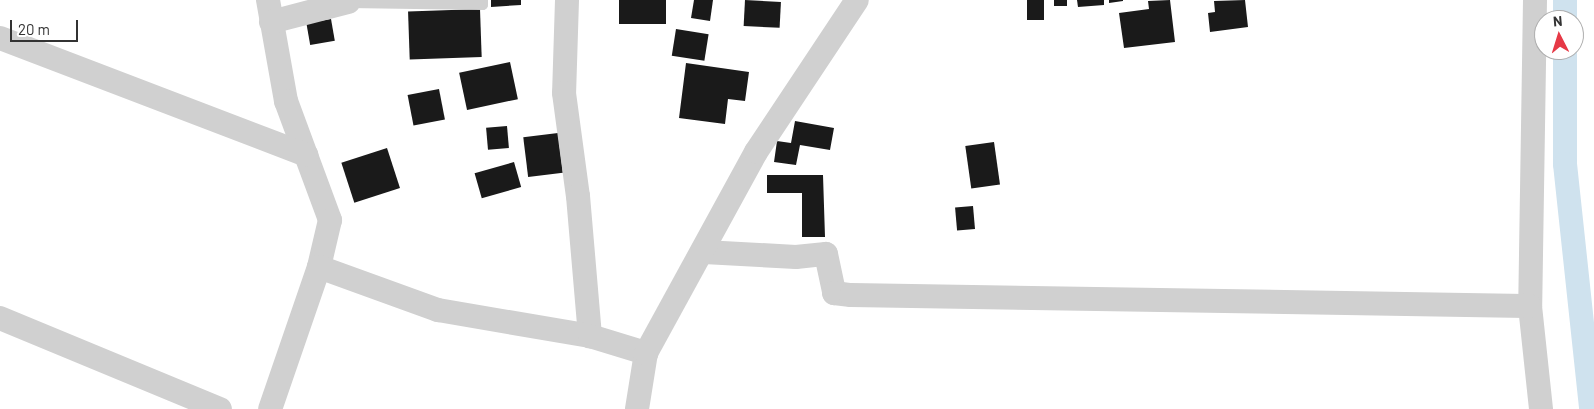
<!DOCTYPE html>
<style>
body{margin:0}
#map{position:relative;width:1594px;height:409px;overflow:hidden;background:#fff;font-family:Barlow,sans-serif}
div>[style]{position:absolute}
[style*='--x']{left:calc(var(--x)*1px);top:calc(var(--y)*1px);width:calc(var(--w)*1px);rotate:calc(var(--a)*1deg)}
.canal>*{height:24px;margin:-12px;padding:0 12px;transform-origin:12px;border-radius:12px;background:#cfe2ee}
.building>*{inset:0;background:#1a1a1a;transform-origin:0 0}
.lane>*{height:11px;margin:-5.5px;padding:0 5.5px;transform-origin:5.5px;border-radius:5.5px;background:#d0d0d0}
.street>*{height:24px;margin:-12px;padding:0 12px;transform-origin:12px;border-radius:12px;background:#d0d0d0}
span{translate:-50% -50%;white-space:nowrap;text-align:center;line-height:1.15;-webkit-text-stroke:5px #fff;paint-order:stroke}
.north{position:absolute;left:1534px;top:10px;width:50px;height:50px;box-sizing:border-box;background:#fff;border:1px solid #adadad;border-radius:50%;rotate:355deg;font-size:14px;font-weight:700;line-height:20px;text-align:center;color:#333}
.north::after{content:'';display:block;margin:auto;width:18px;height:22px;background:#e63946;clip-path:polygon(50% 0,100% 100%,50% 72%,0 100%)}
.scale{position:absolute;left:10px;top:20px;width:68px;height:22px;box-sizing:border-box;border:2px solid #333;border-top:0;padding-left:6px;font-size:15px;line-height:18px;white-space:nowrap;color:#333;-webkit-text-stroke:4px #fff;paint-order:stroke}
</style>
<div id="map">
<div class="canal">
<div style="--x:1565;--y:0;--w:20;--a:90"></div>
<div style="--x:1565;--y:50;--w:114;--a:90"></div>
<div style="--x:1565;--y:164;--w:246;--a:83.9"></div>
</div>
<div class="building">
<div style="clip-path:polygon(491px 0,521px 0,521px 5px,491px 7px)"></div>
<div style="left:619px;top:0;width:47px;height:24px"></div>
<div style="clip-path:polygon(694px 0,713px 0,710px 21px,691px 18px)"></div>
<div style="left:745px;top:0;width:36px;height:26px;rotate:3deg"></div>
<div style="left:1027px;top:0;width:17px;height:20px"></div>
<div style="left:1054px;top:0;width:13px;height:6px"></div>
<div style="clip-path:polygon(1077px 0,1104px 0,1104px 5px,1078px 7px)"></div>
<div style="clip-path:polygon(1109px 0,1123px 0,1123px 1px,1109px 3px)"></div>
<div style="clip-path:polygon(1170px 0,1175px 42px,1124px 48px,1119px 13px,1149px 9px,1148px 1px)"></div>
<div style="clip-path:polygon(1245px 0,1248px 27px,1210px 32px,1208px 13px,1215px 12px,1214px 1px)"></div>
<div style="left:480px;top:9px;width:48px;height:72px;rotate:88deg"></div>
<div style="left:331px;top:19px;width:22px;height:25px;rotate:80deg"></div>
<div style="left:676px;top:29px;width:33px;height:27px;rotate:9deg"></div>
<div style="left:510px;top:62px;width:38px;height:52px;rotate:78deg"></div>
<div style="clip-path:polygon(686px 63px,749px 72px,745px 101px,728px 99px,725px 124px,679px 118px)"></div>
<div style="left:439px;top:89px;width:31px;height:32px;rotate:79deg"></div>
<div style="clip-path:polygon(795px 121px,834px 128px,830px 150px,800px 145px,796px 165px,774px 162px,777px 141px,791px 143px)"></div>
<div style="left:507px;top:126px;width:22px;height:21px;rotate:85deg"></div>
<div style="left:558px;top:133px;width:40px;height:35px;rotate:83deg"></div>
<div style="left:994px;top:142px;width:43px;height:29px;rotate:82deg"></div>
<div style="left:387px;top:148px;width:42px;height:48px;rotate:72deg"></div>
<div style="left:514px;top:162px;width:26px;height:41px;rotate:74deg"></div>
<div style="clip-path:polygon(767px 175px,823px 175px,825px 237px,802px 237px,802px 193px,767px 193px)"></div>
<div style="left:973px;top:206px;width:23px;height:18px;rotate:85deg"></div>
</div>
<div class="lane">
<div style="--x:348;--y:2;--w:134;--a:0.9"></div>
<div style="--x:482;--y:4;--w:4;--a:-90"></div>
</div>
<div class="street">
<div style="--x:268;--y:0;--w:103;--a:79.9"></div>
<div style="--x:286;--y:101;--w:127;--a:69.7"></div>
<div style="--x:330;--y:220;--w:48;--a:103.2"></div>
<div style="--x:319;--y:267;--w:150;--a:109"></div>
<div style="--x:567;--y:0;--w:93;--a:91.8"></div>
<div style="--x:564;--y:93;--w:104;--a:82.3"></div>
<div style="--x:578;--y:196;--w:141;--a:85.1"></div>
<div style="--x:1535;--y:0;--w:306;--a:90.9"></div>
<div style="--x:1530;--y:306;--w:104;--a:83.9"></div>
<div style="--x:271;--y:22;--w:80;--a:-14.6"></div>
<div style="--x:0;--y:38;--w:328;--a:20.9"></div>
<div style="--x:704;--y:252;--w:92;--a:3.1"></div>
<div style="--x:796;--y:257;--w:30;--a:-6"></div>
<div style="--x:826;--y:254;--w:40;--a:78"></div>
<div style="--x:834;--y:293;--w:17;--a:7"></div>
<div style="--x:851;--y:295;--w:679;--a:0.93"></div>
<div style="--x:319;--y:267;--w:127;--a:19.9"></div>
<div style="--x:438;--y:310;--w:154;--a:9.7"></div>
<div style="--x:590;--y:336;--w:59;--a:16.9"></div>
<div style="--x:0;--y:318;--w:238;--a:22.5"></div>
<div style="--x:637;--y:409;--w:57;--a:-80.9"></div>
<div style="--x:646;--y:353;--w:229;--a:-61.3"></div>
<div style="--x:756;--y:152;--w:182;--a:-56.4"></div>
</div>
<div class="north">N</div>
<div class="scale">20 m</div>
</div>
